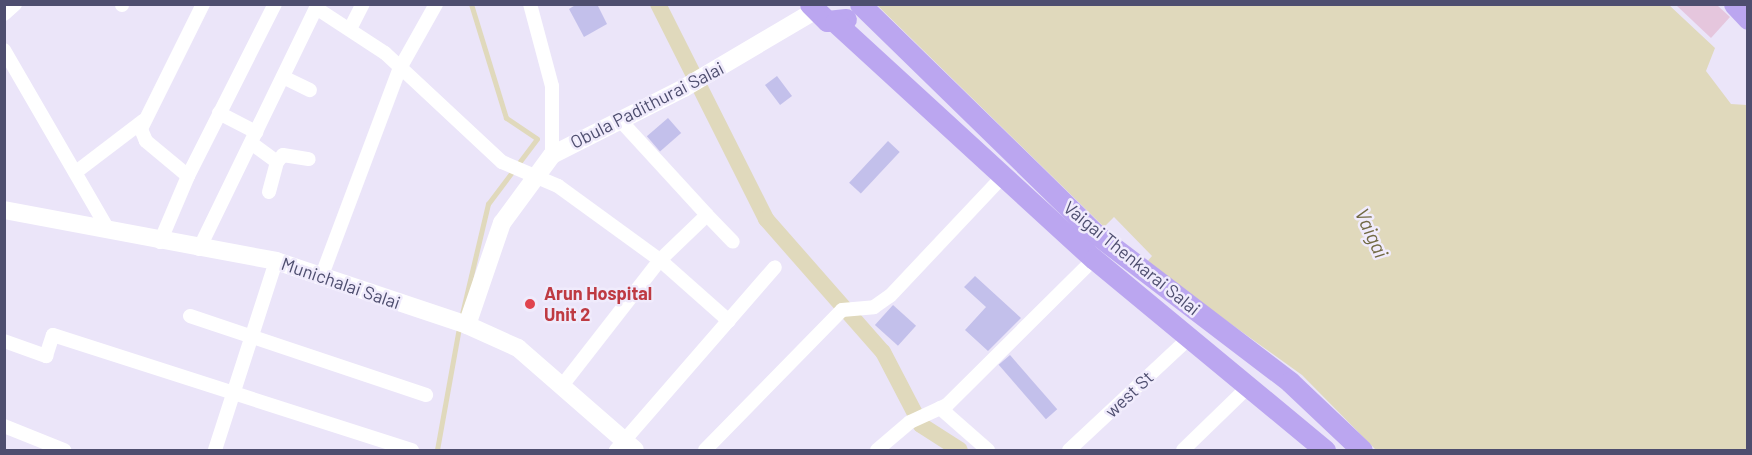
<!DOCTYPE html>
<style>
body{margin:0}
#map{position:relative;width:1752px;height:455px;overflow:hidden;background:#ebe5f9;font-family:Barlow,sans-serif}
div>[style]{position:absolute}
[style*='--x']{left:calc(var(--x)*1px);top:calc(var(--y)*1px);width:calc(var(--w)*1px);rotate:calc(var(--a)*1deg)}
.green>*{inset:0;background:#e5c6dd}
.water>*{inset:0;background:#e0d9bc}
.stream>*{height:4.5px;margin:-2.25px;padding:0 2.25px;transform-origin:2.25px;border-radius:2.25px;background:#e0d9bc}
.canal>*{height:16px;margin:-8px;padding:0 8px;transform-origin:8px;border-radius:8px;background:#e0d9bc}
.building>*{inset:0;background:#c3c0eb;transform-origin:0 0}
.street>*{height:14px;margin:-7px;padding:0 7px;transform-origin:7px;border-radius:7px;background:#fff}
.secondary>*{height:18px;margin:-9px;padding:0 9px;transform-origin:9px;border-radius:9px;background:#fff}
.primary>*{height:21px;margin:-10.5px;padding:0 10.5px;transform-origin:10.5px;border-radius:10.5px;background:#bba6f0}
.dots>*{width:16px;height:16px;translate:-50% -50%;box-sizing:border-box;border:3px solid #f0ebfc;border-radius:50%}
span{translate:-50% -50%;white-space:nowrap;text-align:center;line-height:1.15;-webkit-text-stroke:5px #f0ebfc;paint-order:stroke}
.street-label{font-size:18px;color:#4e4e6f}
.health-label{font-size:18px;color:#be3a42;font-weight:700}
.left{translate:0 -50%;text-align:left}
.water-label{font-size:20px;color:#726a44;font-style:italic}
.frame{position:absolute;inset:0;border:6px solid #4e4e6f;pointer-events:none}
</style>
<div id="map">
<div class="green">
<div style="clip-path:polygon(1676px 5px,1717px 5px,1730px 17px,1711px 38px)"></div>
</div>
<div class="water">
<div style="clip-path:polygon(877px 5px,1669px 5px,1715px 48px,1706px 71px,1731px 104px,1747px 105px,1747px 450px,1376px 450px,1302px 375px,1146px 263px,1152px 256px,1114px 217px,1104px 227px)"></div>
</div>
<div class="stream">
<div style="--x:462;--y:314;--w:113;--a:-76.7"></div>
<div style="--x:488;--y:204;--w:81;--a:-53"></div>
<div style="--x:537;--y:139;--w:37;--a:-146"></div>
<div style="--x:506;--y:118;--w:119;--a:-107.1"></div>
<div style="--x:437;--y:450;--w:124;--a:-79.8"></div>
</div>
<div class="canal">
<div style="--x:658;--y:4;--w:241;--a:63.3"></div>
<div style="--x:766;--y:219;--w:177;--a:48.7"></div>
<div style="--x:883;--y:352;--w:82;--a:62.5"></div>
<div style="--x:921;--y:425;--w:46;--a:32.7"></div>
</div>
<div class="building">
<div style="clip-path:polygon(577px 4px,597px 4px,607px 24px,584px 37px,569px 9px)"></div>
<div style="left:777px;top:76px;width:25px;height:15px;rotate:53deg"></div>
<div style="left:668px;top:118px;width:20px;height:28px;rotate:49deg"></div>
<div style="left:888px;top:141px;width:16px;height:57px;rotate:43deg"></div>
<div style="clip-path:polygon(975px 276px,1021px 318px,988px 351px,965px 330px,986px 307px,964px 287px)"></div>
<div style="left:893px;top:305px;width:31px;height:27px;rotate:42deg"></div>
<div style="left:1010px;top:355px;width:72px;height:15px;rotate:49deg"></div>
</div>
<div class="street">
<div style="--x:530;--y:4;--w:85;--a:75"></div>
<div style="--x:552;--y:86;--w:69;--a:90"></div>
<div style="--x:122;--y:5;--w:1;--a:-90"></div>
<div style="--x:316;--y:8;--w:82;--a:33.1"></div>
<div style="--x:385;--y:53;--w:160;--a:43"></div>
<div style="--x:502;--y:162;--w:61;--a:23.2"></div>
<div style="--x:558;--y:186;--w:126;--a:36"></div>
<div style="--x:660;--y:260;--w:92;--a:41.5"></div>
<div style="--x:4;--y:14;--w:15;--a:-42"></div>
<div style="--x:350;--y:29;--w:28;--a:-63"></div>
<div style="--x:4;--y:50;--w:206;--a:59.9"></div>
<div style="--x:283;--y:77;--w:30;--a:26"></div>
<div style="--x:219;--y:113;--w:42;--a:27.2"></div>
<div style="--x:619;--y:119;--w:130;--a:47.5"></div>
<div style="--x:251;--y:143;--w:32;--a:36"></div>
<div style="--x:277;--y:162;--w:31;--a:105"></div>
<div style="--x:277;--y:162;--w:9;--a:-49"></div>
<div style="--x:283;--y:155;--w:26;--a:9"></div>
<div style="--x:76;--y:172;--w:84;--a:-37.3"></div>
<div style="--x:188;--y:176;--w:193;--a:-63.2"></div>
<div style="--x:160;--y:242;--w:72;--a:-67"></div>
<div style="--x:188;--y:176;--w:55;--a:-140.2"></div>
<div style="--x:146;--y:141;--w:13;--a:-113"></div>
<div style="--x:141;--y:129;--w:140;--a:-63.6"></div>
<div style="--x:199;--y:249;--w:272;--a:-64.1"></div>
<div style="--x:322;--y:275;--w:219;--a:-69.4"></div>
<div style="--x:399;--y:70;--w:76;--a:-60.7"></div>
<div style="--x:190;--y:316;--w:249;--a:18.5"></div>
<div style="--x:4;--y:341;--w:45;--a:19.7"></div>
<div style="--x:46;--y:356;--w:22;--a:-72"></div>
<div style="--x:53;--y:335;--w:377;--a:17.8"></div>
<div style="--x:561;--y:387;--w:161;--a:-52.1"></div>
<div style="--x:660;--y:260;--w:65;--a:-43.8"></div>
<div style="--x:707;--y:215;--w:37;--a:46"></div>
<div style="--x:940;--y:408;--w:64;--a:41.2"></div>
<div style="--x:4;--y:426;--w:65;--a:21.8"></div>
<div style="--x:215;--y:450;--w:199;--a:-72.1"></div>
<div style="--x:616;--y:450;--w:242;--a:-49"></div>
<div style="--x:705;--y:450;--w:196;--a:-45.6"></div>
<div style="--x:842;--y:310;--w:32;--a:-5"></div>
<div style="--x:874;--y:307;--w:19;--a:-35"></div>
<div style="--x:890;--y:296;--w:166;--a:-46.7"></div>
<div style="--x:877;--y:450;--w:43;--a:-40.3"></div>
<div style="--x:910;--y:422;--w:41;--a:-24.7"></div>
<div style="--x:947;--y:405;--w:207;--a:-44.8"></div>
<div style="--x:1069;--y:450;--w:164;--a:-43"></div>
<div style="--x:1183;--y:450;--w:89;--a:-44.1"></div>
</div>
<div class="secondary">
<div style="--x:4;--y:210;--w:277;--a:10.6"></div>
<div style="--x:276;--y:261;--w:201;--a:18.5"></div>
<div style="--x:467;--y:325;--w:56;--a:24.3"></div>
<div style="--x:518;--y:348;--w:155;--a:41.1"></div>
<div style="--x:467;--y:325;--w:108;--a:-71.1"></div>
<div style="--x:502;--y:223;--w:84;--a:-53.7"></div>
<div style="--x:552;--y:155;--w:148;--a:-26.9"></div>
<div style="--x:684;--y:88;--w:151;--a:-30.6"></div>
</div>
<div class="primary">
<div style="--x:810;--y:4;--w:24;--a:45"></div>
<div style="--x:827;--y:21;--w:19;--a:-6"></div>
<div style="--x:860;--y:4;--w:330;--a:44.3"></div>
<div style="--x:1096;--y:234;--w:244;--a:37.3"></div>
<div style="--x:1290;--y:382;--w:99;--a:43.4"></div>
<div style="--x:1734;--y:4;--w:21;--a:47"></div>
<div style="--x:835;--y:22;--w:351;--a:42.5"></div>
<div style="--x:1094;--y:259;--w:300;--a:39.6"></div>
</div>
<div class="dots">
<div style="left:530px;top:304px;background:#e0444e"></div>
</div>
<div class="street-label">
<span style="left:647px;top:105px;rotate:-27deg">Obula Padithurai Salai</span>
<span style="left:1132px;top:258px;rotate:39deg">Vaigai Thenkarai Salai</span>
<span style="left:341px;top:283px;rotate:19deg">Munichalai Salai</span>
<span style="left:1129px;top:394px;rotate:-43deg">west St</span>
</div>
<div class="health-label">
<span class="left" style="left:544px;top:304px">Arun Hospital<br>Unit 2</span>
</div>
<div class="water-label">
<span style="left:1372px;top:233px;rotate:65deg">Vaigai</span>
</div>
<div class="frame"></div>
</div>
